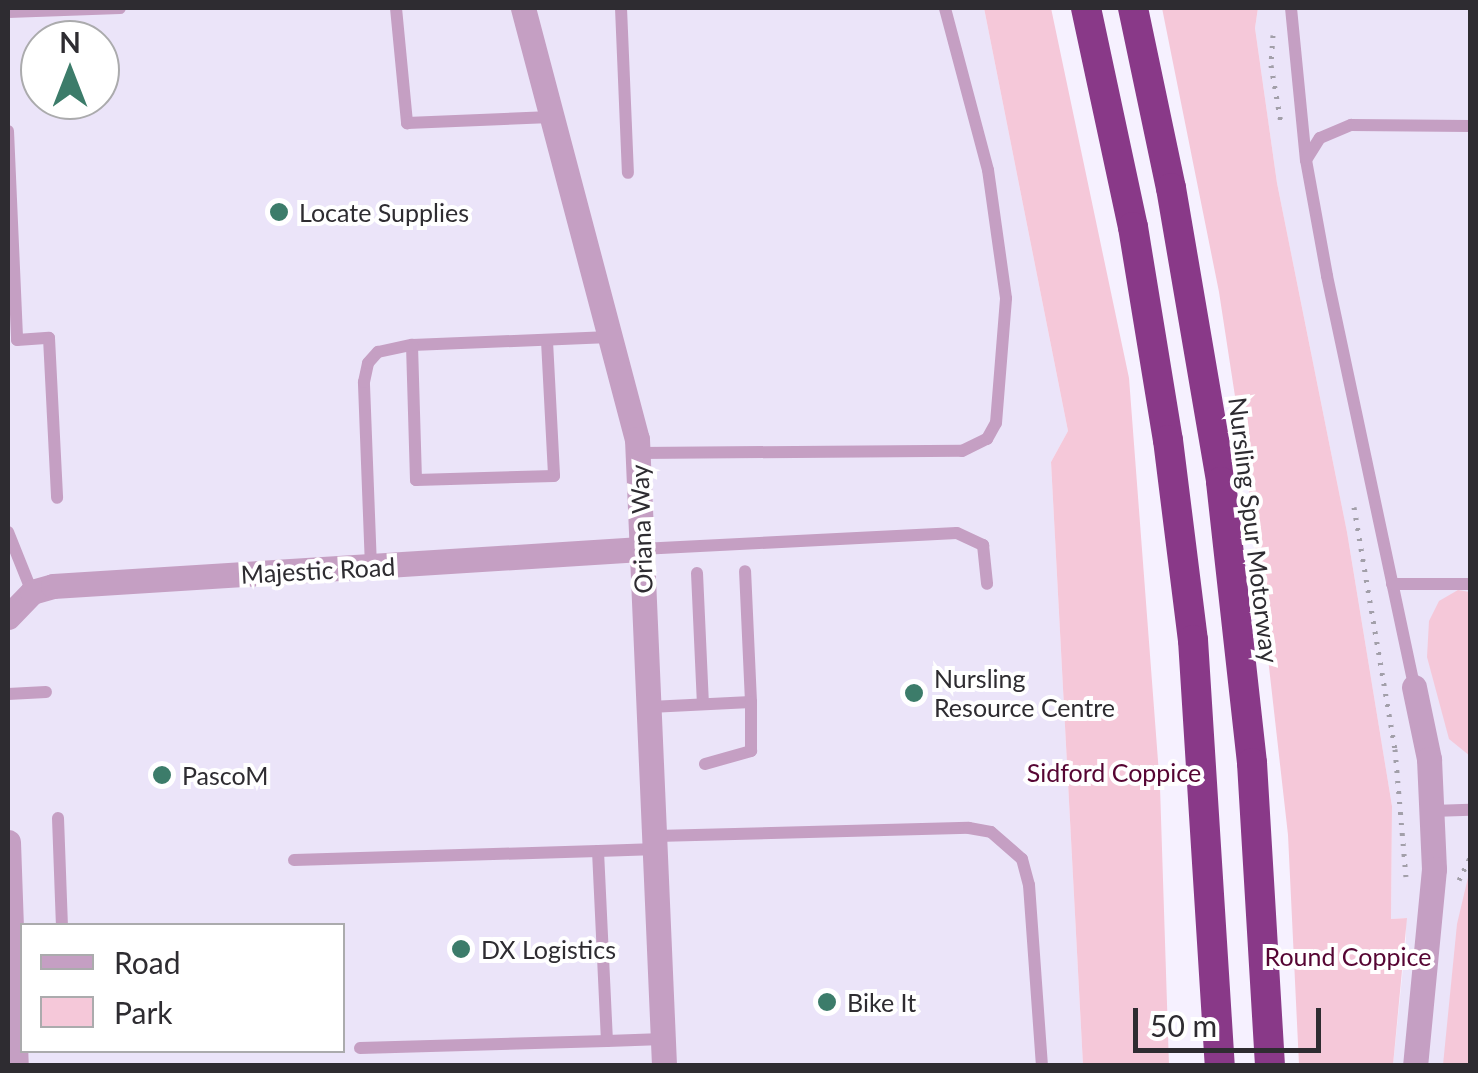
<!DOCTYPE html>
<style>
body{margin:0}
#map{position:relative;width:1478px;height:1073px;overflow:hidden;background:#f6f1ff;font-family:Lato,sans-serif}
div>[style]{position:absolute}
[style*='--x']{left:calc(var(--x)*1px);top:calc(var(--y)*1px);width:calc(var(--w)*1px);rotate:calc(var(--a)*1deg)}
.built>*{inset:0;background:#ebe4f9}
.green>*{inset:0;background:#f5c8d9}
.path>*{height:5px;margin-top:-2.5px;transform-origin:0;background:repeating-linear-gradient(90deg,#a29fa9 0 2.5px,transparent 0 10.5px)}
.lane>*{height:12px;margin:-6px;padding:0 6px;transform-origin:6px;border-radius:6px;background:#c59fc3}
.street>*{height:25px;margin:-12.5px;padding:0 12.5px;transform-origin:12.5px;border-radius:12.5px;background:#c59fc3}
.highway>*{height:30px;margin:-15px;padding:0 15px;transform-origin:15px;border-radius:15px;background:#893988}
.dots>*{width:28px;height:28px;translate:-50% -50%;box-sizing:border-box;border:5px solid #fff;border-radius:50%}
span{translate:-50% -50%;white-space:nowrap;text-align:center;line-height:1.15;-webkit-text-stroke:8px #fff;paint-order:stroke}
.poi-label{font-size:25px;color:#2e2c31}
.left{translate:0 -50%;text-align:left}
.street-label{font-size:25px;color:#2e2c31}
.park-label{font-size:25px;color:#560533}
.frame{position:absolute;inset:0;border:10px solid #2e2c31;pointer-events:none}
.legend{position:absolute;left:20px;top:923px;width:325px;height:130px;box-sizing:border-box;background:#fff;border:2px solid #ababad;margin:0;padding:12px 18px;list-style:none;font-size:30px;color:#2e2c31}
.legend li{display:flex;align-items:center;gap:20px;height:50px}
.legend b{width:50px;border:2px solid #ababad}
.north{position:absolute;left:20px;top:20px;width:100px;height:100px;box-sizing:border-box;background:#fff;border:2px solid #ababad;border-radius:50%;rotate:0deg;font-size:28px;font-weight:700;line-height:40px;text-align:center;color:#2e2c31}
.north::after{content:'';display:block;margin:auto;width:35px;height:45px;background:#3c7c6a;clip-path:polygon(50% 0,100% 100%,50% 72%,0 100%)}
.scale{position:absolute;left:1133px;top:1008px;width:188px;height:45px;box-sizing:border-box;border:5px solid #2e2c31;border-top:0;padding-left:12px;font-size:30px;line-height:35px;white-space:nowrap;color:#2e2c31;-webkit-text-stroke:8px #fff;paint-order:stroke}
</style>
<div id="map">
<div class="built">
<div style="clip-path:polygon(evenodd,8px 8px,984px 8px,1068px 431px,1051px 462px,1083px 1065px,8px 1065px,8px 8px,40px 40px,100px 40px,100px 100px,40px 100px,40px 40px,8px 8px,22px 926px,342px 926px,342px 1050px,22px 1050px,22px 926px)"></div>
<div style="clip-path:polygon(1258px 8px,1470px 8px,1470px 1065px,1393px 1065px,1406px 939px,1406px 918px,1391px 919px,1392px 806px,1347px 532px,1277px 183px,1255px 28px)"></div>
</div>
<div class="green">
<div style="clip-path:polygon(984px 8px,1051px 8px,1129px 378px,1160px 787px,1169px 1065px,1083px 1065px,1051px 462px,1068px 431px)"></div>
<div style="clip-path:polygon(1162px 8px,1258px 8px,1255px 28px,1277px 183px,1347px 532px,1392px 806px,1391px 919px,1407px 918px,1393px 1065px,1299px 1065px,1288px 835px,1248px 481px,1219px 292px)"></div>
<div style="clip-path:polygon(1458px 590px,1470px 592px,1470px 756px,1449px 739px,1427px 657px,1429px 621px,1439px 601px)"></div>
<div style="clip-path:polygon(1470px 869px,1470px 1065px,1443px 1065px,1457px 924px)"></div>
</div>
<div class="path">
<div style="--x:1273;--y:35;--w:30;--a:94"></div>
<div style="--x:1271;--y:65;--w:59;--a:80.2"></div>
<div style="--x:1354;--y:507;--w:245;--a:80.4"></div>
<div style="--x:1395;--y:749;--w:128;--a:85.1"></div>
<div style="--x:1459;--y:880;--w:25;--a:-64"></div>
</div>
<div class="lane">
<div style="--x:396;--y:8;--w:116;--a:84.5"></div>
<div style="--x:407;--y:123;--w:144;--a:-2.4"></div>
<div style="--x:621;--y:8;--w:165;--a:87.6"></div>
<div style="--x:1291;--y:8;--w:153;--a:84.4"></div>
<div style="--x:1306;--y:160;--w:118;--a:79.7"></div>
<div style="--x:1327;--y:276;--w:420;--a:78"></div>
<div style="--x:8;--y:12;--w:112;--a:-2"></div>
<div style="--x:8;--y:131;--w:209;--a:87.5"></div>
<div style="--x:17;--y:340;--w:32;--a:-4"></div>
<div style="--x:49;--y:338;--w:160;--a:87.1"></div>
<div style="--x:1306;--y:160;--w:26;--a:-58"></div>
<div style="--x:1320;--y:138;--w:34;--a:-23"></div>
<div style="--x:1351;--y:125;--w:119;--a:0.5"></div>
<div style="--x:547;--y:341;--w:135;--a:87"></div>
<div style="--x:554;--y:476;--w:138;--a:178.3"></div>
<div style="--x:416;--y:480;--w:135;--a:-91.7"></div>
<div style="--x:412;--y:345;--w:198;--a:-2.3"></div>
<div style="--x:638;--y:453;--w:324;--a:-0.4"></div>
<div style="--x:962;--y:451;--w:28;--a:-26"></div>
<div style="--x:987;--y:439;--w:18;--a:-61"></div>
<div style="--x:996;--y:423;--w:125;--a:-85.4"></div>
<div style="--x:1006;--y:298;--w:129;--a:-98"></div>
<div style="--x:988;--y:170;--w:168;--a:-104.9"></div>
<div style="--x:8;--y:532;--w:65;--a:68.2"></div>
<div style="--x:641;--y:549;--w:316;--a:-2.9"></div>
<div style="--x:957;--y:533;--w:29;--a:25"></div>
<div style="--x:983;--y:545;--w:39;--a:84"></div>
<div style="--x:371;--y:567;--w:185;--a:-92.2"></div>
<div style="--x:364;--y:382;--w:19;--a:-78"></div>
<div style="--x:368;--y:363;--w:15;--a:-48"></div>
<div style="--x:378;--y:352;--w:35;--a:-12"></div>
<div style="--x:697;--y:573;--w:130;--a:87.4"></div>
<div style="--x:1392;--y:584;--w:78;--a:0"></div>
<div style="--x:8;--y:694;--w:38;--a:-3"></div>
<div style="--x:650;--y:707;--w:101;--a:-2.8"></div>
<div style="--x:751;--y:702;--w:131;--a:-92.6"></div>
<div style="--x:705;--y:764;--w:48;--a:-15.8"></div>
<div style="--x:751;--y:751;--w:49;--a:-90"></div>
<div style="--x:1432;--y:811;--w:38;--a:-2"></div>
<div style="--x:58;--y:818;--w:108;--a:87.9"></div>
<div style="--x:656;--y:836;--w:313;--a:-1.5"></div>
<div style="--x:969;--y:828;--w:22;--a:10"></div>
<div style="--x:991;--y:832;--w:41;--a:41.1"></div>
<div style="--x:1022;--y:859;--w:27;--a:75"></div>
<div style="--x:1029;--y:885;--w:181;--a:85.9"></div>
<div style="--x:657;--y:849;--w:59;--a:178.1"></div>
<div style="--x:598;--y:851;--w:190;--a:87.3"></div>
<div style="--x:607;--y:1041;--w:56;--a:-2"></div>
<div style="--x:294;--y:860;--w:304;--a:-1.7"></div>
<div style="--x:360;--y:1048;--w:247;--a:-1.6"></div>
</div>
<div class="street">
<div style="--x:523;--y:8;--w:446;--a:75.2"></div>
<div style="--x:637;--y:439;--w:628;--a:87.53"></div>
<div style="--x:8;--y:617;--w:35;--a:-46"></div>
<div style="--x:32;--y:592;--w:22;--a:-16"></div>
<div style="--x:53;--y:586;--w:589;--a:-3.6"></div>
<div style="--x:1414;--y:687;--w:74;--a:78.2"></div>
<div style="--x:1429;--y:759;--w:110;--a:87.4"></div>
<div style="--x:1434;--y:869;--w:198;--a:95.5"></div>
<div style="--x:8;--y:842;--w:224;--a:88"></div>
</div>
<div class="highway">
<div style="--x:1086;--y:8;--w:224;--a:77.9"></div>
<div style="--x:1133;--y:227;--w:216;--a:80.7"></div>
<div style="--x:1168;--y:440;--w:202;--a:82.9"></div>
<div style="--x:1193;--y:640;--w:427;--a:86.4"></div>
<div style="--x:1133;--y:8;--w:184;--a:78.1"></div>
<div style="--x:1171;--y:188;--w:298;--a:80.3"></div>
<div style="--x:1221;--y:482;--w:283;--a:83.7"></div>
<div style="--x:1252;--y:763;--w:304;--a:86.6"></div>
</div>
<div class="dots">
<div style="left:279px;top:212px;background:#3c7c6a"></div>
<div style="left:914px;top:693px;background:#3c7c6a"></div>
<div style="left:162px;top:775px;background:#3c7c6a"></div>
<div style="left:461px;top:949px;background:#3c7c6a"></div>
<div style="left:827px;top:1002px;background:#3c7c6a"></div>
</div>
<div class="poi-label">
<span class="left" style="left:299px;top:212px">Locate Supplies</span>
<span class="left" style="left:934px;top:693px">Nursling<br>Resource Centre</span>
<span class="left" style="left:182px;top:775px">PascoM</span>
<span class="left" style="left:481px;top:949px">DX Logistics</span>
<span class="left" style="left:847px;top:1002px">Bike It</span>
</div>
<div class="street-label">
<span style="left:641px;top:529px;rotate:-92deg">Oriana Way</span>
<span style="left:1254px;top:530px;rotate:83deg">Nursling Spur Motorway</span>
<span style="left:318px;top:570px;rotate:-3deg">Majestic Road</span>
</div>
<div class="park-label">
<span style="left:1114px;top:772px">Sidford Coppice</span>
<span style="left:1348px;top:956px">Round Coppice</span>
</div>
<div class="frame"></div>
<ul class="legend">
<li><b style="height:12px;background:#c59fc3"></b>Road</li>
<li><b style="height:28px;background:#f5c8d9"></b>Park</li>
</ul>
<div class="north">N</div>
<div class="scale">50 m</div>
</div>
